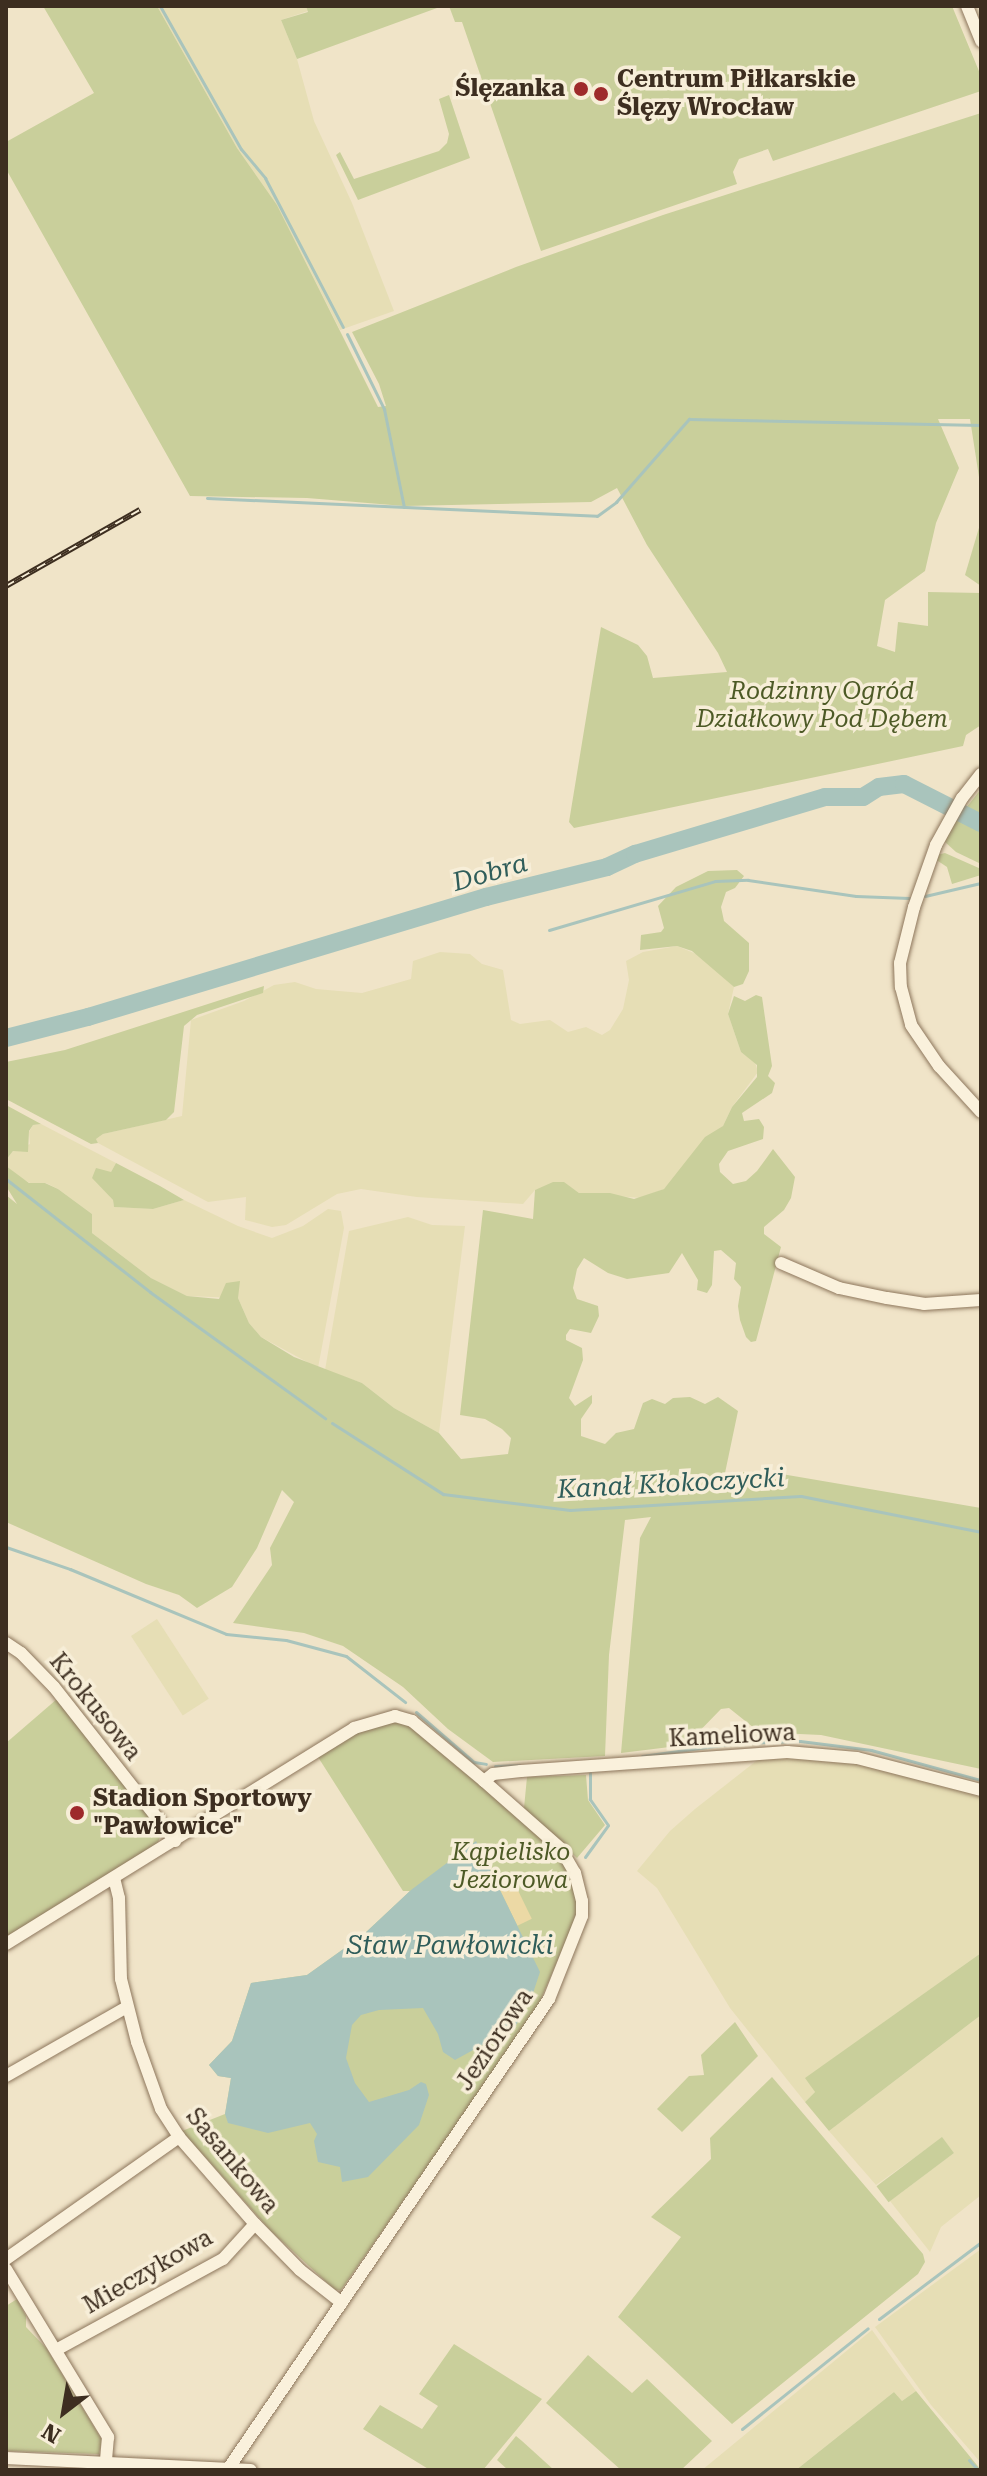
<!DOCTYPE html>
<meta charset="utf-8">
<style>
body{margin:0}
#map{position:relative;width:987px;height:2476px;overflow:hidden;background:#f0e4c8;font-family:"Roboto Serif",serif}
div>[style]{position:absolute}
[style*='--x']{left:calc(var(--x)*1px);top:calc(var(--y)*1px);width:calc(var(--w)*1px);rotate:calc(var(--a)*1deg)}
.farmland>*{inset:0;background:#e6deb5;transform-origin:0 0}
.green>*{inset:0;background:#c9cf9b;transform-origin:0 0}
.sand>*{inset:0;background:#ecd9a5;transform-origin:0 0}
.water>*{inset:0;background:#a9c4bc}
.stream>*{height:3px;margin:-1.5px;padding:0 1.5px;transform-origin:1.5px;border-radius:1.5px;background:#a9c4bc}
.river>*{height:18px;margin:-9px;padding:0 9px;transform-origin:9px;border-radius:9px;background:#a9c4bc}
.roads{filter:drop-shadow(0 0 2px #8d765c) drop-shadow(0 0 2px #8d765c)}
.minor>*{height:12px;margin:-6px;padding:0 6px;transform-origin:6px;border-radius:6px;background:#faf1dc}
.rail>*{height:6px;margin-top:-3px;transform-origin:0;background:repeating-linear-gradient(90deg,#f7eed8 0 9px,#3d2e20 0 18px);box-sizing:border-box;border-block:2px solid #3d2e20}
.dots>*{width:22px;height:22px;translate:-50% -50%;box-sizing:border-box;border:4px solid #f7eed8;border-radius:50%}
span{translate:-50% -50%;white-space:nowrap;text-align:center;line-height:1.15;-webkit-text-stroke:7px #f7eed8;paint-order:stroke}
.poi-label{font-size:24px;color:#3d2e20;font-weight:700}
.left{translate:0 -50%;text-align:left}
.right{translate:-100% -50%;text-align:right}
.park-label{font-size:24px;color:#4d5a26;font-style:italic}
.street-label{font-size:24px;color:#3d2e20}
.water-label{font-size:26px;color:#2f5d5a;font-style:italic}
.frame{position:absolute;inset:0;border:8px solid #3d2e20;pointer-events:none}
.north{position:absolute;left:24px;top:2372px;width:80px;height:80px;-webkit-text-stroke:6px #f7eed8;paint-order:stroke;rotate:211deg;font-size:22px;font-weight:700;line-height:32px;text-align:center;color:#3d2e20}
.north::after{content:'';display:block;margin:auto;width:28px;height:36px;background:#3d2e20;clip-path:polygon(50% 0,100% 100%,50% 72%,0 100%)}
</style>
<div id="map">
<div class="farmland">
<div style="clip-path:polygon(157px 6px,306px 6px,308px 11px,281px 20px,297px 59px,314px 121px,352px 203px,394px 311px,340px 330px,277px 205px,237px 148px)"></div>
<div style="clip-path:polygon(677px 946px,701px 956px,734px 987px,728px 1014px,741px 1052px,755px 1062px,758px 1072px,732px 1107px,723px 1126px,664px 1189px,641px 1198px,579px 1193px,563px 1182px,535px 1190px,523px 1204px,417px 1197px,361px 1189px,337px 1194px,286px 1225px,272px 1227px,245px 1220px,246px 1197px,208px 1202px,98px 1143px,96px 1139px,103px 1134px,182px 1116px,191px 1020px,244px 1001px,274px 985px,295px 982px,316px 989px,362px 993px,411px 979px,413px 961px,440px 952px,470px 954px,482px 964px,503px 970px,511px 1020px,520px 1024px,550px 1020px,568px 1032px,586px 1027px,602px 1035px,610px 1030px,623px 1009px,629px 980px,626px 961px,643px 952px)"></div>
<div style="clip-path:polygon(41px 1124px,116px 1163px,111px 1172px,92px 1177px,113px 1200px,114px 1207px,153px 1209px,184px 1200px,238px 1226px,272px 1238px,303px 1226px,328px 1209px,341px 1211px,344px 1228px,318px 1368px,261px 1337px,249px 1323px,238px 1298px,187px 1296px,151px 1278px,92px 1233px,92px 1214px,58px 1189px,46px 1183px,32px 1184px,17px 1176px,6px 1166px,6px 1160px,13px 1151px,30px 1144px,29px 1132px,33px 1125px)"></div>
<div style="clip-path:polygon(408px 1217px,432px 1225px,465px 1226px,439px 1433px,394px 1408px,362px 1383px,325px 1370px,349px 1231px)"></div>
<div style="left:157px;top:1619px;width:95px;height:31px;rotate:57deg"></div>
<div style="clip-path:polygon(781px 1757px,857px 1764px,981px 1795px,981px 1953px,806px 2078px,815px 2092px,805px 2102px,730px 2008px,657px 1888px,637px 1871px,670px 1831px,695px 1809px,760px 1758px)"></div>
<div style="clip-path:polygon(981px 2015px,981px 2195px,941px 2227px,930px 2252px,890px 2201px,954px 2153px,942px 2138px,876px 2185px,829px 2131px)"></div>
<div style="clip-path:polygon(981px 2249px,981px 2463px,931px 2405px,875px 2327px)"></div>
<div style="clip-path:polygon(872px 2330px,916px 2391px,902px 2401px,894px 2392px,796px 2470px,702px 2470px)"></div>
</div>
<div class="green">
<div style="clip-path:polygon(43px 6px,157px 6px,237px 148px,277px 205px,378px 407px,386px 406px,379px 384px,352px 332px,516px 267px,663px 215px,981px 113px,981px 490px,970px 419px,938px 419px,959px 468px,936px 523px,925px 571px,885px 600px,877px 646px,895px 652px,898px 622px,928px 626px,928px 592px,981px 593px,981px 725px,966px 735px,963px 746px,574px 828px,569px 822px,601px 627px,638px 645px,647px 656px,653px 678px,727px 672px,718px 653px,647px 545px,617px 488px,591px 502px,404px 506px,307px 498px,190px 496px,6px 169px,6px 142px,94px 93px)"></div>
<div style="clip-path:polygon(306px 6px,436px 6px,437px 8px,297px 59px,281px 20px,308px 12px)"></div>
<div style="clip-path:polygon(449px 6px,952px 6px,981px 76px,981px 91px,773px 161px,768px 149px,739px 159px,733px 172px,737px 184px,541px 251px,462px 22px,455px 22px)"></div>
<div style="clip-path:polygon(449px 95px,470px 158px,358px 200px,336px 155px,340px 152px,354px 179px,439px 151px,447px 143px,449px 134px,439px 99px)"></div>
<div style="clip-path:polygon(981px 521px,981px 586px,965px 575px)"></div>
<div style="clip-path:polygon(981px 789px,981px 864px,956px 852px,945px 842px,951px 827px)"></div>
<div style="clip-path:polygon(945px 853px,981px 869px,981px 875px,952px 884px,947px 867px,935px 859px,937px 855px)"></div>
<div style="clip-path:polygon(737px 870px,744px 876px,735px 888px,726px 892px,721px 907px,724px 921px,749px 943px,749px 971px,743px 984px,734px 987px,692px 951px,677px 946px,640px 950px,641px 935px,661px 932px,664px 928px,658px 906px,676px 887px,708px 871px)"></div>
<div style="clip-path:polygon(264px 986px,263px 993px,197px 1015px,184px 1026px,174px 1112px,166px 1120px,103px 1134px,96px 1139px,98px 1143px,91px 1144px,6px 1099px,6px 1062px,65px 1050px)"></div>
<div style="clip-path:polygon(756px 995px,762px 997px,772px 1066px,768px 1076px,775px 1083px,772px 1093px,742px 1113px,744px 1121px,759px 1119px,764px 1127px,763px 1139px,728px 1151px,719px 1164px,720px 1172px,733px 1184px,746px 1181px,757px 1171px,773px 1149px,795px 1177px,791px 1198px,784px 1210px,764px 1227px,764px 1234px,781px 1247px,756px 1341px,751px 1342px,746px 1337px,740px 1320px,738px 1306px,741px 1287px,734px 1279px,736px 1263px,721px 1250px,714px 1251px,712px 1285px,707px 1293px,697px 1290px,698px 1280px,682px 1253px,669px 1273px,627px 1279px,608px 1273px,584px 1258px,577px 1269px,573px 1288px,577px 1299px,598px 1306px,599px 1316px,591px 1333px,570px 1329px,566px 1335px,566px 1340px,582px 1348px,583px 1360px,569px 1398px,575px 1406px,592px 1395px,592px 1403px,581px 1419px,581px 1436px,605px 1444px,616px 1433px,634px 1429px,643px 1403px,652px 1399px,665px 1404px,673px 1398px,690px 1397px,705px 1404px,718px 1397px,738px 1411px,725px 1473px,764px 1471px,981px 1508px,981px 1769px,821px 1735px,759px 1732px,729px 1708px,721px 1709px,686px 1745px,621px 1753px,640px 1538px,651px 1517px,625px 1520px,609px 1655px,605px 1756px,493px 1762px,448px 1729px,403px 1687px,343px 1646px,304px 1633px,233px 1623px,272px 1565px,270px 1548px,294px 1502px,282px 1490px,257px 1548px,232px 1587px,197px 1608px,179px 1595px,146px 1584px,6px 1522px,6px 1195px,17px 1204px,6px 1186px,6px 1166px,29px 1183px,45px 1183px,58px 1189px,92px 1214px,92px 1233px,151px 1278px,187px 1296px,219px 1299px,226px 1283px,240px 1281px,238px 1298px,249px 1323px,261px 1337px,294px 1357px,362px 1383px,394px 1408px,439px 1433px,461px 1459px,508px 1454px,511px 1438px,502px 1429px,485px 1419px,460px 1415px,483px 1210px,533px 1219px,535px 1190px,553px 1182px,564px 1182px,579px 1193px,610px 1193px,634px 1199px,664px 1189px,705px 1137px,723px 1126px,732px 1107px,757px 1077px,757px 1065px,741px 1052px,728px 1014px,734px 996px,745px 1001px)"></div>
<div style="clip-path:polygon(6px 1105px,41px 1124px,33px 1125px,29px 1131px,28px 1152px,13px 1151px,6px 1160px)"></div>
<div style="clip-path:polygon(116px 1163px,160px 1186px,184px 1200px,153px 1209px,114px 1207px,113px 1200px,92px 1178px,96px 1168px,111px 1172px)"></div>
<div style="clip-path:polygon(57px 1699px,162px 1832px,157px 1845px,6px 1938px,6px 1743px)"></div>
<div style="clip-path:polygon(390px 1721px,410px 1724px,557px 1851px,565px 1861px,578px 1900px,574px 1922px,535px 2013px,341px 2290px,335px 2290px,271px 2231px,182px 2131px,225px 2114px,231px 2078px,218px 2076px,209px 2065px,232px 2041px,251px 1983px,307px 1975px,363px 1935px,410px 1891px,403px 1891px,318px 1757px,362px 1730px)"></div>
<div style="clip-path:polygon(586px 1775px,588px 1800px,605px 1825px,577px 1858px,524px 1808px,527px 1777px)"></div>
<div style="clip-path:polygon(981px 1953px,981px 2015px,829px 2131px,805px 2102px,815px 2092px,805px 2078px)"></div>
<div style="clip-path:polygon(735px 2022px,758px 2056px,682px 2132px,657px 2109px,689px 2076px,704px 2075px,701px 2055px)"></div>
<div style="clip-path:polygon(772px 2077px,923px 2254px,925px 2262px,918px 2274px,732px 2424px,618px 2317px,681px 2237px,651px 2217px,711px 2159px,710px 2138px)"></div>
<div style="left:942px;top:2137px;width:20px;height:82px;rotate:53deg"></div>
<div style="clip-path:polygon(17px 2299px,26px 2316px,26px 2327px,47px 2349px,102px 2440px,99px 2454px,6px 2451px,6px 2306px)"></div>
<div style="clip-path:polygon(454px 2344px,542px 2399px,483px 2470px,430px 2470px,363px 2429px,380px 2405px,422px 2429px,438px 2406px,419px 2394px)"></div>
<div style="clip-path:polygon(588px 2355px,632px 2393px,647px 2379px,712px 2441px,681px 2470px,621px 2470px,546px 2403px)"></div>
<div style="clip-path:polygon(916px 2391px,981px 2470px,796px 2470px,894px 2392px,902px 2401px)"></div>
<div style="clip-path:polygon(516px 2436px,522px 2441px,554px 2470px,508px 2470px,497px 2460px)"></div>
</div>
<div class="sand">
<div style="left:509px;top:1872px;width:52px;height:16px;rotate:64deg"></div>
</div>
<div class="water">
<div style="clip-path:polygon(476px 1841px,540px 1972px,531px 1999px,515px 2027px,455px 2060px,443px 2052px,438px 2034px,423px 2008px,379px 2010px,361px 2015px,352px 2025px,346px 2058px,355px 2083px,369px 2102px,409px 2090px,421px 2082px,426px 2084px,429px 2095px,419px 2125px,368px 2177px,342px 2182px,340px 2167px,318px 2162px,314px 2141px,317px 2134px,310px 2123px,268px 2133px,228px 2123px,225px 2114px,231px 2078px,218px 2076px,209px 2065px,232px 2041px,251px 1983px,307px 1975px,363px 1935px,411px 1890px)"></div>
</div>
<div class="stream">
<div style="--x:160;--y:6;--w:164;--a:60.5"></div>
<div style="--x:241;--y:149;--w:38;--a:50"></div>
<div style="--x:265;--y:178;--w:168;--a:62.4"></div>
<div style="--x:347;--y:334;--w:84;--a:63.7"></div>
<div style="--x:384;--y:409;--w:100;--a:78.5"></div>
<div style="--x:207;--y:498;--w:390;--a:2.6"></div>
<div style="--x:597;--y:516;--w:24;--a:-36"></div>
<div style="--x:616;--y:502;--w:111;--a:-48.7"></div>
<div style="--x:689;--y:419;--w:292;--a:1.2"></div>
<div style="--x:925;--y:896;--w:57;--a:-13.1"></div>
<div style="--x:549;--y:930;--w:173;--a:-16.4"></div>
<div style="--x:715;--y:881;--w:33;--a:-2"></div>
<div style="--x:748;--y:880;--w:109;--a:8.4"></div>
<div style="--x:856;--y:896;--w:53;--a:2.2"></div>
<div style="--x:6;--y:1179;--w:183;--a:38.1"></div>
<div style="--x:150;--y:1292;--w:216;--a:35.8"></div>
<div style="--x:332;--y:1423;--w:132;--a:32.6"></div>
<div style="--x:443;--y:1494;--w:128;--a:7.2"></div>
<div style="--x:570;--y:1510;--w:231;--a:-3.5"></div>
<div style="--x:801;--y:1496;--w:184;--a:11.3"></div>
<div style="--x:6;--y:1547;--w:68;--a:19"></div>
<div style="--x:70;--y:1569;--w:169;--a:22.6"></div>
<div style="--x:226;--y:1634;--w:60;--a:5.7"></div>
<div style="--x:286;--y:1640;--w:62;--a:14.9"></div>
<div style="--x:346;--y:1656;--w:75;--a:37.9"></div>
<div style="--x:416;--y:1712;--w:77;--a:40.8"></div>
<div style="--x:474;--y:1762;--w:12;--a:9"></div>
<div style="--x:642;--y:1756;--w:95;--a:-7.9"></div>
<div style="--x:736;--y:1743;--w:64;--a:-1.8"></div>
<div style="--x:800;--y:1741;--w:72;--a:7.2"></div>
<div style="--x:871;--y:1750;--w:114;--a:15.3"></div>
<div style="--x:495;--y:1766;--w:24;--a:-2"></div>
<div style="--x:585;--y:1857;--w:39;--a:-54"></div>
<div style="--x:608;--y:1825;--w:32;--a:-125"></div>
<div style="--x:590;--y:1799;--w:26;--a:-90"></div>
<div style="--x:879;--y:2319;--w:128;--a:-37"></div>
<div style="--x:742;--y:2429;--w:161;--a:-38.7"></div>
<div style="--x:969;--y:2460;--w:13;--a:48"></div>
</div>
<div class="river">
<div style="--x:6;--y:1038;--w:85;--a:-14.4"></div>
<div style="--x:88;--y:1017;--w:416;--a:-16.8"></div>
<div style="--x:486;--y:897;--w:125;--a:-13.9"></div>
<div style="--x:607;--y:867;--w:31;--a:-25"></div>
<div style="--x:635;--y:854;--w:198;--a:-16.7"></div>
<div style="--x:825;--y:797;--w:38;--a:0"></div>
<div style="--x:863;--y:797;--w:19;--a:-32"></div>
<div style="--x:879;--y:787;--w:25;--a:-7"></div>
<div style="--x:904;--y:784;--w:86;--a:26.9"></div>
</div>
<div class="roads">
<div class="minor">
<div style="--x:967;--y:6;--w:38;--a:68"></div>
<div style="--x:981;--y:774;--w:31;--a:128"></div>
<div style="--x:962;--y:798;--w:54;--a:119"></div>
<div style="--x:936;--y:845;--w:66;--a:109.5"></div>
<div style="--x:914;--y:907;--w:58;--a:104"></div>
<div style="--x:900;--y:963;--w:24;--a:88"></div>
<div style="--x:901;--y:987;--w:39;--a:75"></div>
<div style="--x:911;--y:1025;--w:50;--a:55.7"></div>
<div style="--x:939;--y:1066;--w:62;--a:47.6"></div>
<div style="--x:781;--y:1263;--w:63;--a:23.3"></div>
<div style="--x:839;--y:1288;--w:49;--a:11.8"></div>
<div style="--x:887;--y:1298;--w:37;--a:9"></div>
<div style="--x:924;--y:1304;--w:57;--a:-4"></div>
<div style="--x:6;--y:1643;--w:18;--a:34"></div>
<div style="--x:21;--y:1653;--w:47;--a:45.9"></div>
<div style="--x:54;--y:1687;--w:196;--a:51.8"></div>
<div style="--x:484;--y:1781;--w:11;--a:-38"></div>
<div style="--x:493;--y:1774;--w:28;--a:-6"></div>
<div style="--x:521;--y:1771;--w:267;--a:-4.1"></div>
<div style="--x:787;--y:1752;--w:70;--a:4.9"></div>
<div style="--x:857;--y:1758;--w:128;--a:14.5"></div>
<div style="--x:114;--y:1878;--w:21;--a:76"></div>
<div style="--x:119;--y:1898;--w:81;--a:88.6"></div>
<div style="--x:121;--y:1979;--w:65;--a:75.7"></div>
<div style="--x:137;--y:2042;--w:71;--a:70.3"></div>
<div style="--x:161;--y:2109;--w:33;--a:57"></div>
<div style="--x:179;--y:2137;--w:116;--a:48.9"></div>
<div style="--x:255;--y:2224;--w:64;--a:45.6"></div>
<div style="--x:300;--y:2270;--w:53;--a:38.2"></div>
<div style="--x:6;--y:1944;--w:410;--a:-31.8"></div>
<div style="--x:354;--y:1728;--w:43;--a:-16.3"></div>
<div style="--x:395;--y:1716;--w:18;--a:16"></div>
<div style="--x:412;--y:1721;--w:94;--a:39.8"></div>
<div style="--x:484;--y:1781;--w:103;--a:41.4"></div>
<div style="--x:561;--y:1849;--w:28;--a:60"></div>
<div style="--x:575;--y:1873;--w:29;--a:76"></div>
<div style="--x:582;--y:1901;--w:15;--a:90"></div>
<div style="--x:582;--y:1916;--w:89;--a:111.7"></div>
<div style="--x:549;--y:1999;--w:569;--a:124.33"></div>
<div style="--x:6;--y:2076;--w:139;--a:-29.7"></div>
<div style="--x:6;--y:2259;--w:212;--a:-35.2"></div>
<div style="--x:6;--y:2269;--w:197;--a:58.7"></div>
<div style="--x:108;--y:2437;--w:33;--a:95"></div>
<div style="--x:56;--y:2350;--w:190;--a:-28.6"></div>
<div style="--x:223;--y:2259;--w:47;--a:-47.6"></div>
<div style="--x:6;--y:2458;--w:245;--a:2.8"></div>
</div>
</div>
<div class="rail">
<div style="--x:6;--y:586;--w:154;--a:-29.6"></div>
</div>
<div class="dots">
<div style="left:581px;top:89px;background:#9e2a2b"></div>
<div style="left:601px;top:94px;background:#9e2a2b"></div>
<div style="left:77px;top:1813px;background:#9e2a2b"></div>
</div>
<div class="poi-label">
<span class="left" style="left:617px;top:94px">Centrum Piłkarskie<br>Ślęzy Wrocław</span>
<span class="right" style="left:565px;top:89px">Ślęzanka</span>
<span class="left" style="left:93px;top:1813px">Stadion Sportowy<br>"Pawłowice"</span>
</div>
<div class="park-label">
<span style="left:822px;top:706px">Rodzinny Ogród<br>Działkowy Pod Dębem</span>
<span style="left:511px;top:1867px">Kąpielisko<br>Jeziorowa</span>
</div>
<div class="street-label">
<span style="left:95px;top:1707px;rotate:51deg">Krokusowa</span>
<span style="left:732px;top:1736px;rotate:-3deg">Kameliowa</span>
<span style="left:495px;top:2040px;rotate:-56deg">Jeziorowa</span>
<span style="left:232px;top:2161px;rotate:50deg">Sasankowa</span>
<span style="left:148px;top:2272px;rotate:-30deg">Mieczykowa</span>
</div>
<div class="water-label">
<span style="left:490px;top:873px;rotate:-16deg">Dobra</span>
<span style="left:671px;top:1484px;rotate:-3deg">Kanał Kłokoczycki</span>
<span style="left:450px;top:1946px">Staw Pawłowicki</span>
</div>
<div class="frame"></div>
<div class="north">N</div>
</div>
